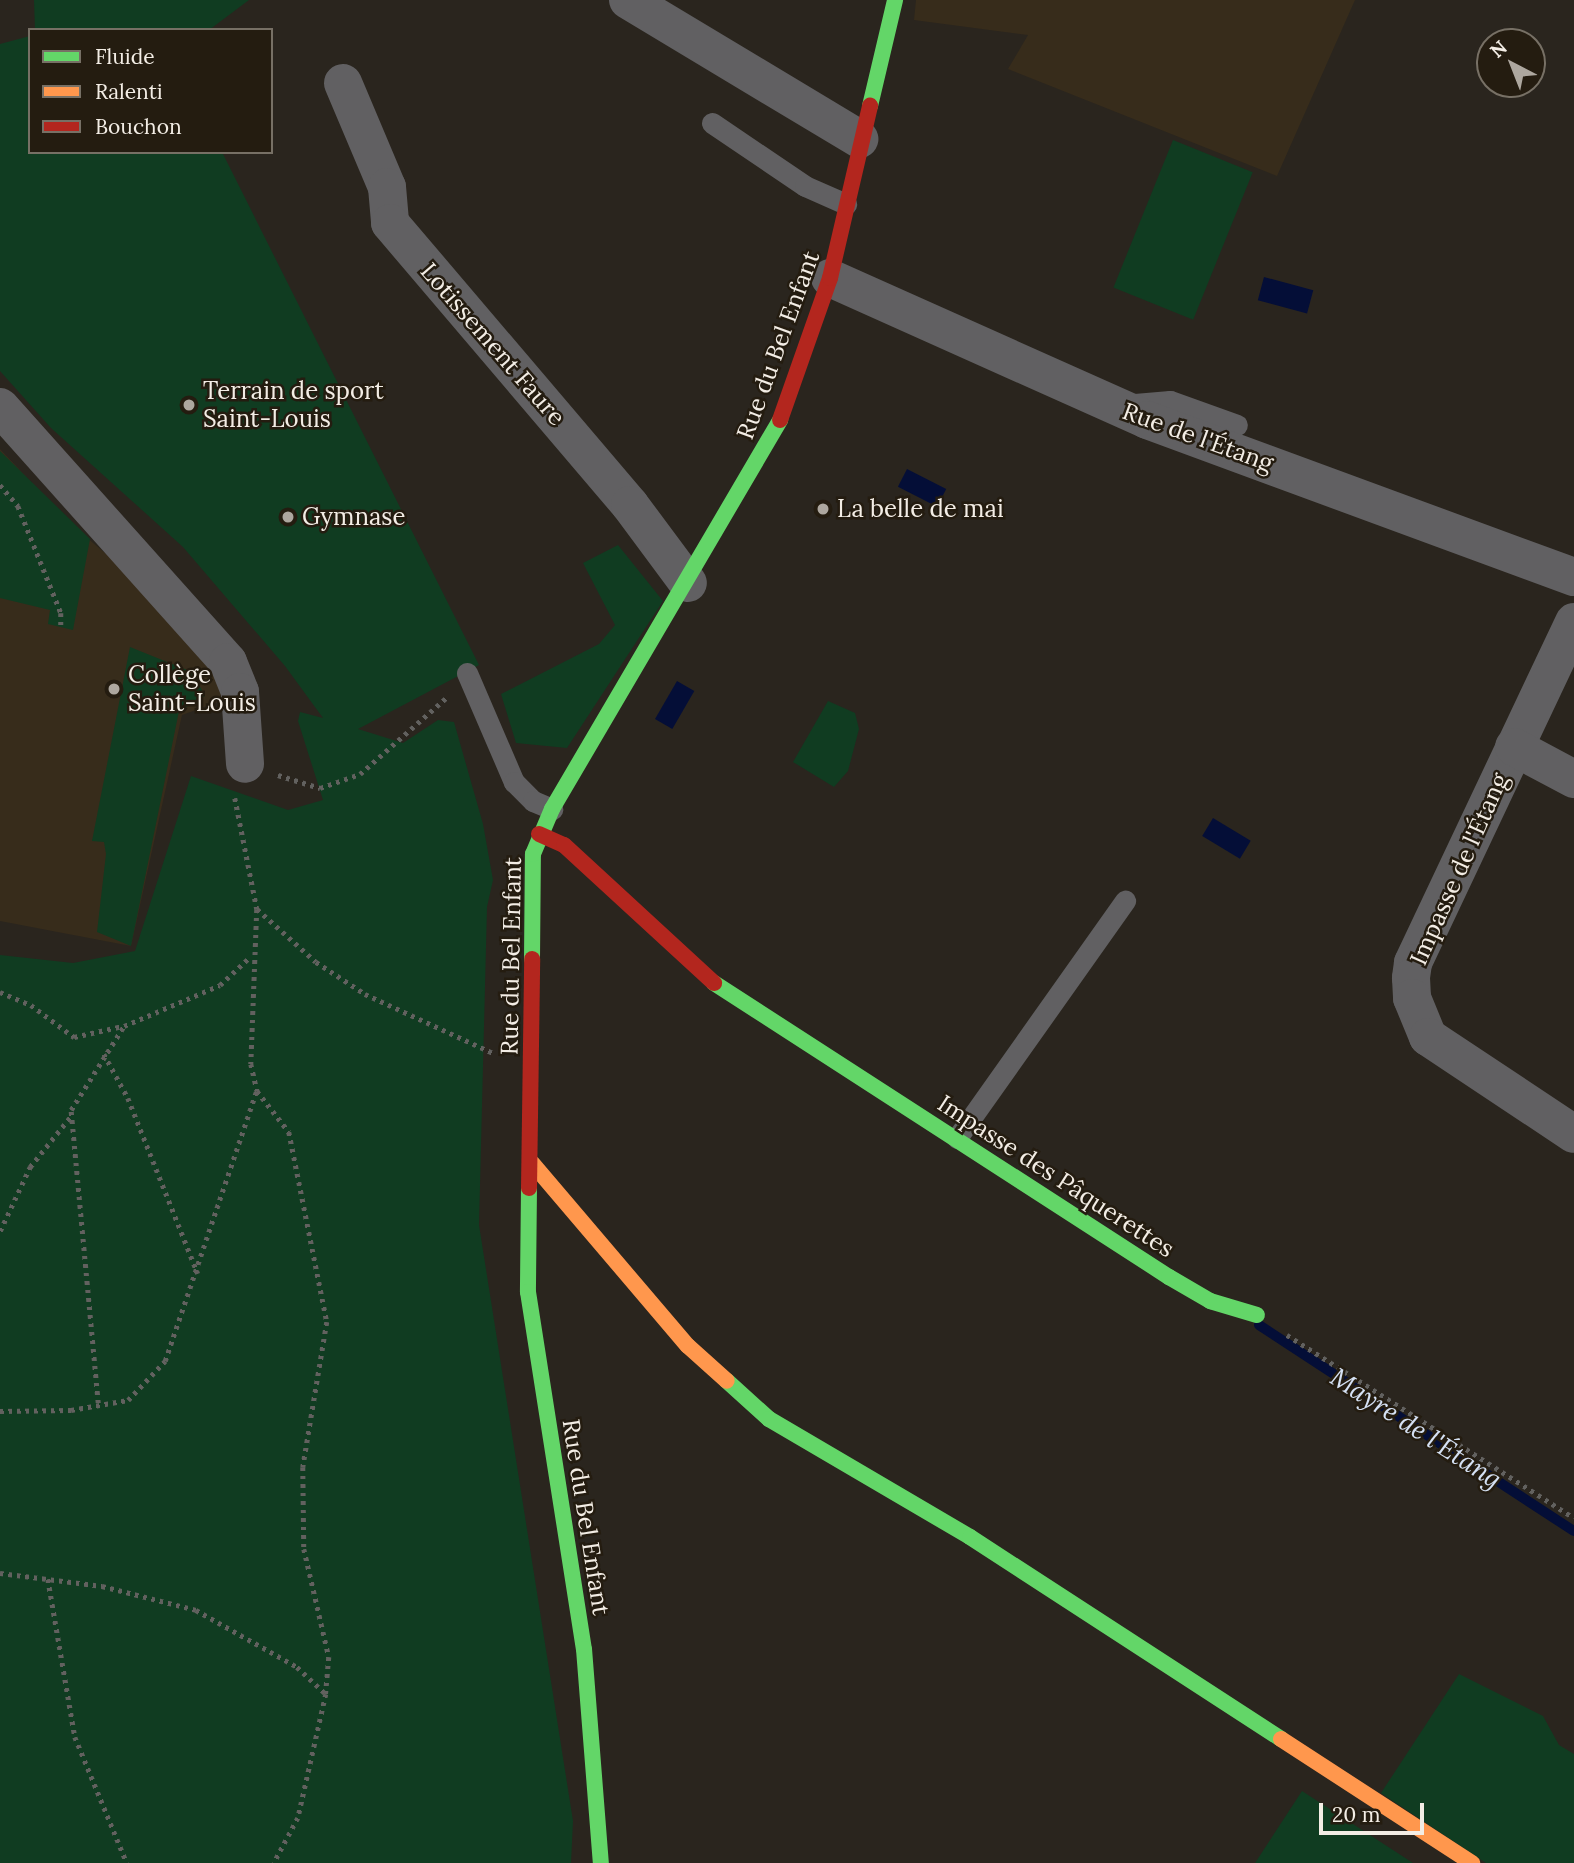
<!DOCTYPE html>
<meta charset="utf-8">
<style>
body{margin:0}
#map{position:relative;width:1574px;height:1863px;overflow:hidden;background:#2a251e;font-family:Lora,serif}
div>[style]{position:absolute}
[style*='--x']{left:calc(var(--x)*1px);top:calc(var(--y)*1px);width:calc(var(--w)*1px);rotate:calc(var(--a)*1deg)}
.built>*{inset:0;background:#372c1b}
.green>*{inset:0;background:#103c21;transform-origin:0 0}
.water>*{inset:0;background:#040e37;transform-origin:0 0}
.stream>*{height:10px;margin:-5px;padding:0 5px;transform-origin:5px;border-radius:5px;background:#040e37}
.path>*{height:4.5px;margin-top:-2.25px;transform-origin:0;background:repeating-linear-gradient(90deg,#62615f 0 3.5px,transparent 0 8.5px)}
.lane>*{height:21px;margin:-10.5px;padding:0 10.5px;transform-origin:10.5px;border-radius:10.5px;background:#616062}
.street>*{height:38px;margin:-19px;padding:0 19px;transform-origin:19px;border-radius:19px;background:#616062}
.fast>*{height:16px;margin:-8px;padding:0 8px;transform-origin:8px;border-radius:8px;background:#63d668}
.slow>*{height:16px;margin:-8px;padding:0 8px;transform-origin:8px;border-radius:8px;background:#ff974d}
.jam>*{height:16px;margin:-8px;padding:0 8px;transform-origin:8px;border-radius:8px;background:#b3261e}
.dots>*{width:19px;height:19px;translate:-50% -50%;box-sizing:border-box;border:4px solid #241c10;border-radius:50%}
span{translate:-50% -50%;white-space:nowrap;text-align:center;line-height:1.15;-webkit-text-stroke:5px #241c10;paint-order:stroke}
.street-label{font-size:24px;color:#f3ede5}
.poi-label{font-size:24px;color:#f3ede5}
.left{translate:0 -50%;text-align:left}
.water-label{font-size:26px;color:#d5e1f4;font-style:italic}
.legend{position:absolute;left:28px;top:28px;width:245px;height:126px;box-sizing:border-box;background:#241c10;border:2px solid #777065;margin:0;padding:9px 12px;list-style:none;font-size:21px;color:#f3ede5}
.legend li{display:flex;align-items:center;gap:14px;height:35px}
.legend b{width:35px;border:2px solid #777065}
.north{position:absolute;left:1476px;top:28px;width:70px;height:70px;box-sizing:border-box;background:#241c10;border:2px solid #777065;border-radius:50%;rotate:318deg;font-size:19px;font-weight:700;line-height:28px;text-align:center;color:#f3ede5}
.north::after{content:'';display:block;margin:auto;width:24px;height:32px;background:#ada79f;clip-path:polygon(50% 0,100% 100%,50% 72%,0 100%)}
.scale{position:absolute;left:1319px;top:1803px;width:105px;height:32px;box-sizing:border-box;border:4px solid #f3ede5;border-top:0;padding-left:9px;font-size:21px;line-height:24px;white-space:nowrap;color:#f3ede5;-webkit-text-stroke:5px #241c10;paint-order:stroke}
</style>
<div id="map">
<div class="built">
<div style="clip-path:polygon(916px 0,1355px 0,1277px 176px,1008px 69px,1028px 35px,914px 20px)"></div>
<div style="clip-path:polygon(0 449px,72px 525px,172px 610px,229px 698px,182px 715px,131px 946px,0 921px)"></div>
</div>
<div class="green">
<div style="clip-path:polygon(34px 0,249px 0,209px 30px,35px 30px)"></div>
<div style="clip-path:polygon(30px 36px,30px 152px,222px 152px,479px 665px,358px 729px,403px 743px,438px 720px,454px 722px,483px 824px,493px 880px,487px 907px,479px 1225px,573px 1821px,571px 1863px,0 1863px,0 955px,73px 963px,135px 951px,191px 776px,288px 810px,323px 800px,298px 721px,300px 712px,323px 718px,285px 666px,183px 547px,51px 428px,0 371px,0 44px)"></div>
<div style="left:1173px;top:140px;width:86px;height:159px;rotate:22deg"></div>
<div style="clip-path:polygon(0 451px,90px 539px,73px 630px,48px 624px,50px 610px,0 598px)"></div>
<div style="clip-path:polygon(618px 545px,663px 601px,567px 748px,516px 743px,501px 694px,599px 644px,615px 625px,583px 563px)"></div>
<div style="clip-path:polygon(130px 647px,192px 672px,205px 696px,179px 711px,131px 946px,97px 932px,106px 854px,104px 842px,92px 841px)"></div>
<div style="clip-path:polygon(828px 701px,855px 713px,859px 729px,848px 771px,834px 787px,793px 762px)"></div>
<div style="clip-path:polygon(1459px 1674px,1543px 1716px,1559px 1745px,1574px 1754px,1574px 1863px,1486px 1863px,1381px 1793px)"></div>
<div style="clip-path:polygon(1302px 1791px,1413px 1863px,1255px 1863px)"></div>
</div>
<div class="water">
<div style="left:1264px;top:277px;width:51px;height:24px;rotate:15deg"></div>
<div style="left:907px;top:469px;width:44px;height:20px;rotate:27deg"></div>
<div style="left:677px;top:681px;width:20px;height:44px;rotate:30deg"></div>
<div style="left:1213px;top:818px;width:44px;height:21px;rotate:31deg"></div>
</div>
<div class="stream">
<div style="--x:1259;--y:1325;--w:376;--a:33.2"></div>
</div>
<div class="path">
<div style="--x:0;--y:485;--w:28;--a:49"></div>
<div style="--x:18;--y:506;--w:115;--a:68.1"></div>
<div style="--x:61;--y:613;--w:15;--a:90"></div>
<div style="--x:278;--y:775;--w:44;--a:17.2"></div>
<div style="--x:320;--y:788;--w:42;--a:-19.3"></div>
<div style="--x:360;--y:774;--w:116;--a:-41.5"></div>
<div style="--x:235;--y:798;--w:113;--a:78.8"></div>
<div style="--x:257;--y:909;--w:155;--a:92.2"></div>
<div style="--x:251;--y:1064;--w:28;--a:77"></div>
<div style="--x:257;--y:1091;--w:52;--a:52"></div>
<div style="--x:289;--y:1132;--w:194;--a:78.7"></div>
<div style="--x:327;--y:1322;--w:147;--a:99.4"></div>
<div style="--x:303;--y:1467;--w:82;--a:89.3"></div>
<div style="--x:304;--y:1549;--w:111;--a:77"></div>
<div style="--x:329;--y:1657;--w:37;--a:95"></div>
<div style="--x:326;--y:1694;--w:127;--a:102.7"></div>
<div style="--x:298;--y:1818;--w:51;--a:118.1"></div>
<div style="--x:257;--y:909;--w:79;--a:41.9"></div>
<div style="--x:316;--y:962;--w:59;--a:33.1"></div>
<div style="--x:365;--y:994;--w:141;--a:24.7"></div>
<div style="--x:0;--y:992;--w:34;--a:23"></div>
<div style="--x:31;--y:1005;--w:54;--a:36.7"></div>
<div style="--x:74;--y:1037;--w:50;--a:-12.7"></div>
<div style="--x:104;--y:1054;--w:50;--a:61.4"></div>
<div style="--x:128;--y:1098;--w:189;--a:68.3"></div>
<div style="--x:0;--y:1231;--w:71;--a:-64.9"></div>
<div style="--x:30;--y:1167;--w:65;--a:-51.2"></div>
<div style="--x:1287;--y:1335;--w:340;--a:32.5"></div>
<div style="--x:98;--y:1403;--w:294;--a:-95.3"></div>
<div style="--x:71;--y:1110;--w:99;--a:-57.8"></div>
<div style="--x:124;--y:1026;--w:104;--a:-23.1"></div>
<div style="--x:220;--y:985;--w:42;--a:-43.1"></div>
<div style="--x:0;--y:1411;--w:71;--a:-0.8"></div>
<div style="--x:71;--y:1410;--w:58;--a:-10"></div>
<div style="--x:128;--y:1400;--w:54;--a:-46.5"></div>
<div style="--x:165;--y:1361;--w:284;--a:-71.3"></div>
<div style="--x:0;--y:1573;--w:103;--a:7.3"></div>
<div style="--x:102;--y:1586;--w:97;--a:14.3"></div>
<div style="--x:196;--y:1610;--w:116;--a:29.4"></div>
<div style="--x:297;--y:1667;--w:40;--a:43"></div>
<div style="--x:48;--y:1579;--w:160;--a:80.3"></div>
<div style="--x:75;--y:1737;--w:136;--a:67.6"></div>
</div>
<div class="lane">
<div style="--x:712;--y:123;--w:112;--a:34.1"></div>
<div style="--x:805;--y:186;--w:45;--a:23.7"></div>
<div style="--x:1123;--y:405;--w:47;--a:-4.9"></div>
<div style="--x:1170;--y:401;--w:71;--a:19.7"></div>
<div style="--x:467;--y:673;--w:119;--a:66.7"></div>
<div style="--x:514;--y:782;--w:27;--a:45"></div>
<div style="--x:533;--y:801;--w:21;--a:23"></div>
<div style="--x:957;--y:1138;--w:291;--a:-54.7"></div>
</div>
<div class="street">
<div style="--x:628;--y:0;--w:270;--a:31"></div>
<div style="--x:343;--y:83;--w:113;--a:67.1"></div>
<div style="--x:387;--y:187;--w:36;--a:85"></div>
<div style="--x:390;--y:223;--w:370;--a:49.6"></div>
<div style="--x:630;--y:505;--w:97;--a:53.4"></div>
<div style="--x:830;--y:278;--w:347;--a:24.1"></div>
<div style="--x:1147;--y:420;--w:455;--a:20.2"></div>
<div style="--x:0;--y:407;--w:342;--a:48.2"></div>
<div style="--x:228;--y:662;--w:32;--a:68"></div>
<div style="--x:240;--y:692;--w:72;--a:86"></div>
<div style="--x:1574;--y:622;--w:377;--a:115.3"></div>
<div style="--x:1413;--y:963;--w:15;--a:98"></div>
<div style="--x:1411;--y:978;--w:20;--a:87"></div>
<div style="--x:1412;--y:998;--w:42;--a:67.7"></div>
<div style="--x:1428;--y:1037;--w:175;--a:33.6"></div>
<div style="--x:1514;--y:747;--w:68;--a:28.1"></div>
</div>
<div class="fast">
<div style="--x:870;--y:106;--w:109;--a:-76.7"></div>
<div style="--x:532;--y:959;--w:105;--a:-89.5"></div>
<div style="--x:533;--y:854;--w:49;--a:-67.1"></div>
<div style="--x:552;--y:809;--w:451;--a:-59.6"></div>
<div style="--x:714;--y:983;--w:542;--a:32.87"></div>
<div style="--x:1169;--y:1277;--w:48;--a:30.3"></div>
<div style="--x:1210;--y:1301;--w:49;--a:16.6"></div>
<div style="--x:529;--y:1188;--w:104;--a:90.6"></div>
<div style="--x:528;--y:1292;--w:361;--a:81.1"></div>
<div style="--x:584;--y:1649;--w:215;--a:85.5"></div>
<div style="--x:727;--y:1381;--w:57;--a:42.1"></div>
<div style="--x:769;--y:1419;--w:233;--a:30.4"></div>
<div style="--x:970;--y:1537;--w:371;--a:33"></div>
</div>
<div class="slow">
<div style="--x:532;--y:1163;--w:240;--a:49.6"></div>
<div style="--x:688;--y:1346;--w:52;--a:41.9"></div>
<div style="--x:1281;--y:1739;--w:228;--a:33"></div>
</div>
<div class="jam">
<div style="--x:780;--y:420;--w:151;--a:-70.6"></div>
<div style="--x:830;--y:278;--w:177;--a:-76.9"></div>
<div style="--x:539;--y:834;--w:27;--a:24"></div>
<div style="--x:564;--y:845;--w:204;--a:42.6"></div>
<div style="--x:529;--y:1188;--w:229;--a:-89.2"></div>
</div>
<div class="dots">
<div style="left:189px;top:405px;background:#ada79f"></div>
<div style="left:823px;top:509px;background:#ada79f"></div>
<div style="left:288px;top:517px;background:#ada79f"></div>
<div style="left:114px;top:689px;background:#ada79f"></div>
</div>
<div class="street-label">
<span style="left:493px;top:344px;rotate:49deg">Lotissement Faure</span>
<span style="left:778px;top:345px;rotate:-70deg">Rue du Bel Enfant</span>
<span style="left:1198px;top:437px;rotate:20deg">Rue de l'Étang</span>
<span style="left:1459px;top:869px;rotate:-66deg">Impasse de l'Étang</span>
<span style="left:511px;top:956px;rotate:-89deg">Rue du Bel Enfant</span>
<span style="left:1056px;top:1176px;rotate:33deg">Impasse des Pâquerettes</span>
<span style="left:586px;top:1517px;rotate:81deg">Rue du Bel Enfant</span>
</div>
<div class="poi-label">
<span class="left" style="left:203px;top:405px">Terrain de sport<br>Saint-Louis</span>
<span class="left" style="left:837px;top:509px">La belle de mai</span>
<span class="left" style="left:302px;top:517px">Gymnase</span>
<span class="left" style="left:128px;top:689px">Collège<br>Saint-Louis</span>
</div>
<div class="water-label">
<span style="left:1416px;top:1428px;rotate:33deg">Mayre de l'Étang</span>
</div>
<ul class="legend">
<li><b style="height:9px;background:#63d668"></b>Fluide</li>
<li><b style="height:9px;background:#ff974d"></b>Ralenti</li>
<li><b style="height:9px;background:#b3261e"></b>Bouchon</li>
</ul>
<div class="north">N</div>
<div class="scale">20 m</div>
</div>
